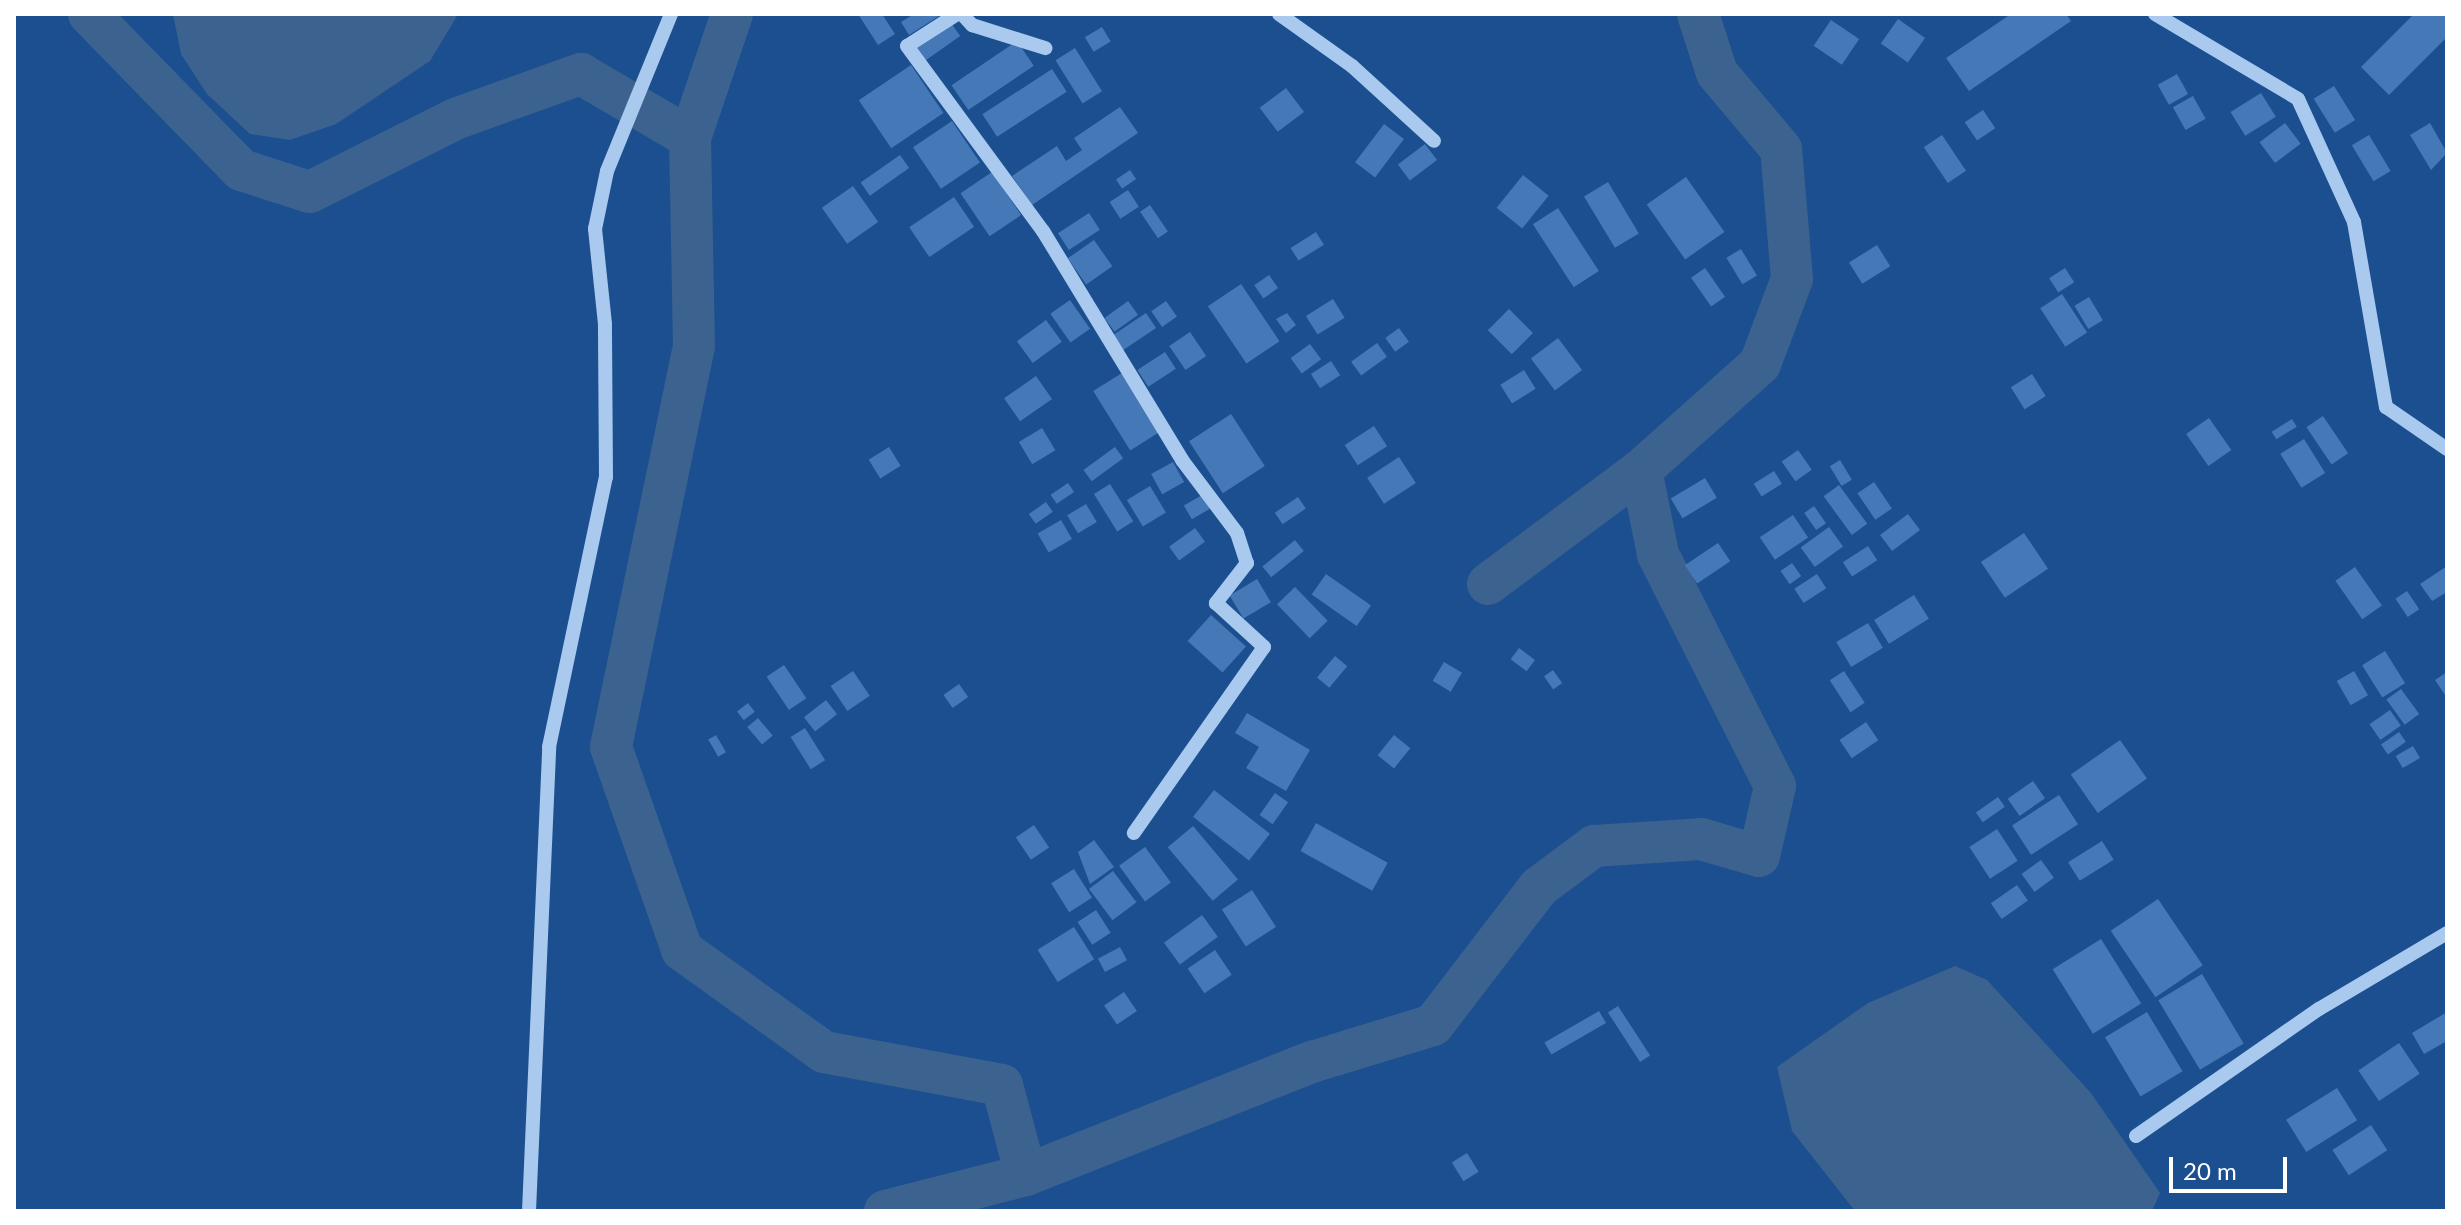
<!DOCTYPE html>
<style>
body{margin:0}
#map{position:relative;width:2461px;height:1225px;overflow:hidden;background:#1b4f8f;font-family:Lato,sans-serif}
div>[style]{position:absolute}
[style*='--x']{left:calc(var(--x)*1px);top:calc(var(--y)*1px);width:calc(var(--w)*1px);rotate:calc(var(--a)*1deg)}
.water>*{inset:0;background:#3c6290}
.canal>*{height:42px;margin:-21px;padding:0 21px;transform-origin:21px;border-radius:21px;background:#3c6290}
.building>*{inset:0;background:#4478b7;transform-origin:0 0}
.minor>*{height:14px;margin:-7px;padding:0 7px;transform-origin:7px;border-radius:7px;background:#a9c9ee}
span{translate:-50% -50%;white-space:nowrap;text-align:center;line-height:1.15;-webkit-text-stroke:8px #1b4f8f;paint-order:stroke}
.frame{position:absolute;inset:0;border:16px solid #fff;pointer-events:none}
.scale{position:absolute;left:2169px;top:1157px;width:118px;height:36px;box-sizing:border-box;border:4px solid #fff;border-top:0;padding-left:10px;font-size:24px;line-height:28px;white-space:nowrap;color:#fff;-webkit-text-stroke:6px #1b4f8f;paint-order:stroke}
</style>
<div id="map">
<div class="water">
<div style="clip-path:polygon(173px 14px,455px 14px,457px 16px,430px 61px,336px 124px,290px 140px,250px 134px,207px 94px,181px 54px)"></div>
<div style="clip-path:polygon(1955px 966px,1987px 980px,2091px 1093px,2160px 1193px,2152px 1211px,1855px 1211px,1792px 1131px,1777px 1067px,1868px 1003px)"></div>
</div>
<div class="canal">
<div style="--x:89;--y:14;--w:218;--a:45.7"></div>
<div style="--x:241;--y:170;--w:72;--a:17.7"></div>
<div style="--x:310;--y:192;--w:162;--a:-26.7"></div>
<div style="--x:455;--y:119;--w:134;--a:-19.7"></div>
<div style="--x:581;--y:74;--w:126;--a:30.4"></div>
<div style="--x:690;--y:138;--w:208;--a:88.9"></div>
<div style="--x:694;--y:346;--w:409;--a:101.7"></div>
<div style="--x:611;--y:747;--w:215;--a:70.7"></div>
<div style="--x:682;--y:950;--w:175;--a:35.7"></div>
<div style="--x:824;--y:1052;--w:181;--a:10.5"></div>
<div style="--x:1002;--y:1085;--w:93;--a:75.1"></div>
<div style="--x:690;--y:138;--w:131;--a:-71.3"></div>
<div style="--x:1488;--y:584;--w:191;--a:-36.7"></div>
<div style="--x:1641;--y:470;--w:159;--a:-41.7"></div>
<div style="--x:1760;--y:364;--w:91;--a:-69.4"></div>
<div style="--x:1792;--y:279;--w:130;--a:-94.8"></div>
<div style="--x:1781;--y:149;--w:99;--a:-130.1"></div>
<div style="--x:1717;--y:73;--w:62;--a:-107.9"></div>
<div style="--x:885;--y:1211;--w:146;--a:-14.3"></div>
<div style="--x:1026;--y:1175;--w:308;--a:-21.6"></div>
<div style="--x:1312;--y:1062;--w:127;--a:-17"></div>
<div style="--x:1433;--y:1025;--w:174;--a:-52.5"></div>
<div style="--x:1539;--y:887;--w:69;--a:-36.7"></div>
<div style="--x:1594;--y:846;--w:107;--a:-3.7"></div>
<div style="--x:1701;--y:839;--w:60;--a:16.3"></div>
<div style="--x:1759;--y:856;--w:72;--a:-77.1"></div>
<div style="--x:1775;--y:786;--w:260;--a:-116.8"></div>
<div style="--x:1658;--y:554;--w:86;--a:-101.4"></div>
</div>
<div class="building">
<div style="clip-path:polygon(858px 14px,882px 14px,895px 34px,878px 45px)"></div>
<div style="clip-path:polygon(914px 14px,942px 14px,909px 35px,901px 22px)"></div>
<div style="clip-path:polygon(2011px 14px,2066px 14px,2071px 21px,1969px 91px,1946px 58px)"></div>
<div style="clip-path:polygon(2414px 14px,2447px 14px,2447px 37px,2389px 95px,2361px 67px)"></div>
<div style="left:1898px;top:19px;width:33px;height:30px;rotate:35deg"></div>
<div style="left:1831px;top:20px;width:34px;height:31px;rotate:34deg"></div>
<div style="left:951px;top:23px;width:16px;height:45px;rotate:55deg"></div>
<div style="left:1102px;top:27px;width:17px;height:20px;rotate:59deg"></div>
<div style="left:1017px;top:41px;width:30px;height:79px;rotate:56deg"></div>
<div style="left:1075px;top:48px;width:51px;height:23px;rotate:58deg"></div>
<div style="left:911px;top:65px;width:58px;height:63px;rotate:56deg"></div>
<div style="left:1052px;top:69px;width:27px;height:83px;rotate:57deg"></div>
<div style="left:2177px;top:74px;width:23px;height:22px;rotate:61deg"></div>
<div style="left:2334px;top:86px;width:40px;height:24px;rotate:58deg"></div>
<div style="left:1286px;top:88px;width:30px;height:33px;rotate:53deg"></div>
<div style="left:2261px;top:93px;width:28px;height:36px;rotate:58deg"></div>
<div style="left:2193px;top:96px;width:26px;height:23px;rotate:61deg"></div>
<div style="clip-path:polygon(1120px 107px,1138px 133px,1032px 205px,1012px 176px,1057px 146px,1066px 161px,1082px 150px,1074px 138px)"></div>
<div style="left:1983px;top:110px;width:22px;height:22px;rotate:56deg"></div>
<div style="left:952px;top:121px;width:50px;height:47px;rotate:56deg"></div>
<div style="left:2285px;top:123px;width:26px;height:32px;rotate:53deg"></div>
<div style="clip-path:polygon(2430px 123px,2447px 153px,2431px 170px,2410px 135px)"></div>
<div style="left:1384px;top:124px;width:25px;height:48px;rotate:37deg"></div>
<div style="left:1942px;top:135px;width:43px;height:22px;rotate:56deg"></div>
<div style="left:2369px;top:135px;width:42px;height:20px;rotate:59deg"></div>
<div style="left:1425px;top:144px;width:20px;height:34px;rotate:53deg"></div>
<div style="left:900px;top:155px;width:16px;height:48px;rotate:55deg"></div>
<div style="left:1130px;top:170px;width:11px;height:17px;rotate:56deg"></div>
<div style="left:992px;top:172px;width:52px;height:38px;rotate:56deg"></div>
<div style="left:1523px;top:175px;width:33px;height:42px;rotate:39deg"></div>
<div style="left:1686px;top:177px;width:67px;height:48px;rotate:55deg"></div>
<div style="left:1608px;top:182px;width:60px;height:28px;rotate:59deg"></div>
<div style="left:853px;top:186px;width:44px;height:38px;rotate:55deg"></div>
<div style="left:1128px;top:190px;width:20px;height:22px;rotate:57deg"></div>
<div style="left:954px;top:197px;width:36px;height:54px;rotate:56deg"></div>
<div style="left:1150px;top:205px;width:32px;height:12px;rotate:56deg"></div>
<div style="left:1558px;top:208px;width:75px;height:30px;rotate:57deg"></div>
<div style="left:1089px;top:213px;width:20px;height:37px;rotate:57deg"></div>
<div style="left:1316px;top:232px;width:15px;height:30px;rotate:58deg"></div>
<div style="left:1094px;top:240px;width:32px;height:32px;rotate:55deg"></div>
<div style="left:1877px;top:245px;width:25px;height:33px;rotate:58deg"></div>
<div style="left:1741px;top:249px;width:31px;height:17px;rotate:59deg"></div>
<div style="left:1705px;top:268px;width:35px;height:17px;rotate:55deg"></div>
<div style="left:2065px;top:268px;width:17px;height:19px;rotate:57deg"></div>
<div style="left:1269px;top:275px;width:16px;height:18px;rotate:55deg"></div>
<div style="left:1241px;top:284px;width:69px;height:40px;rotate:56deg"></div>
<div style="left:2062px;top:294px;width:46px;height:26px;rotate:57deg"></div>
<div style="left:2089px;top:297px;width:27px;height:17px;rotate:59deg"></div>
<div style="left:1333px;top:299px;width:22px;height:32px;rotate:58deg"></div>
<div style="left:1070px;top:300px;width:35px;height:24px;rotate:55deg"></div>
<div style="left:1128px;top:301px;width:17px;height:29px;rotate:54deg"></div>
<div style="left:1166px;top:301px;width:19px;height:18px;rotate:55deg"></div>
<div style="left:1509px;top:309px;width:34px;height:30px;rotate:45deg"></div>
<div style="left:1146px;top:313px;width:18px;height:40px;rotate:56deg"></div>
<div style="clip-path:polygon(1287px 313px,1296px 325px,1286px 333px,1276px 319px)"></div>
<div style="left:1046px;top:320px;width:27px;height:36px;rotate:54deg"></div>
<div style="left:1399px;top:328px;width:17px;height:17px;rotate:54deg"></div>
<div style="left:1190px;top:332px;width:29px;height:25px;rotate:56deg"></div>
<div style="left:1558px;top:338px;width:40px;height:34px;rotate:53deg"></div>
<div style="left:1377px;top:343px;width:17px;height:32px;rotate:54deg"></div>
<div style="left:1310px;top:344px;width:19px;height:24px;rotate:54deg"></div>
<div style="left:1165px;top:352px;width:20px;height:33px;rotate:57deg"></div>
<div style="left:1331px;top:361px;width:17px;height:24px;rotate:57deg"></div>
<div style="left:1524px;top:370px;width:22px;height:28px;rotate:58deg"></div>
<div style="left:1122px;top:373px;width:70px;height:34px;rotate:58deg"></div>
<div style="left:2032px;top:374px;width:26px;height:25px;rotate:58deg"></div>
<div style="left:1036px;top:376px;width:28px;height:39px;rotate:55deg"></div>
<div style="left:1231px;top:414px;width:62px;height:50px;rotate:57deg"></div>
<div style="left:2323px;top:416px;width:45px;height:20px;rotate:56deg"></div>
<div style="left:2209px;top:418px;width:39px;height:28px;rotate:55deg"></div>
<div style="left:2292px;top:419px;width:9px;height:24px;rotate:58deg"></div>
<div style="left:1374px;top:426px;width:24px;height:35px;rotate:57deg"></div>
<div style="left:1042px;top:428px;width:26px;height:27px;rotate:59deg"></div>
<div style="left:2304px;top:439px;width:40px;height:28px;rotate:58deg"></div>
<div style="left:889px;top:447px;width:22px;height:24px;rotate:58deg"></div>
<div style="left:1115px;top:447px;width:14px;height:39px;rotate:54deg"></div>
<div style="left:1798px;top:450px;width:24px;height:20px;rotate:55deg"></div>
<div style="left:1399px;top:457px;width:31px;height:38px;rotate:57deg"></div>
<div style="left:1840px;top:460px;width:23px;height:12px;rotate:59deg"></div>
<div style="left:1173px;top:462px;width:23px;height:25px;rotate:61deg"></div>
<div style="left:1774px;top:471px;width:15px;height:24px;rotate:58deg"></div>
<div style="left:1705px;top:478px;width:23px;height:40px;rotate:59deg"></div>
<div style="left:1874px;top:482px;width:32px;height:20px;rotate:56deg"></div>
<div style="left:1068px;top:483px;width:11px;height:21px;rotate:56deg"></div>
<div style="left:1110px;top:484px;width:44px;height:19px;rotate:58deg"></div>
<div style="left:1839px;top:485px;width:48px;height:19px;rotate:54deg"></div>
<div style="left:1150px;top:486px;width:31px;height:27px;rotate:59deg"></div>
<div style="left:1202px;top:495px;width:16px;height:21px;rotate:60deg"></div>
<div style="left:1298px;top:497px;width:14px;height:28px;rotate:56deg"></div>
<div style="left:1046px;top:502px;width:12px;height:21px;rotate:55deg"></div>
<div style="left:1086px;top:504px;width:21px;height:22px;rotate:59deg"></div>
<div style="left:1814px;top:506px;width:21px;height:12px;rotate:55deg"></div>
<div style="left:1908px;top:514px;width:20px;height:35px;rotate:53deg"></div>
<div style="left:1793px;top:515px;width:27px;height:40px;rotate:56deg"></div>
<div style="left:1061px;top:520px;width:22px;height:27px;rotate:60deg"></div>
<div style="left:1829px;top:527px;width:24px;height:35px;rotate:54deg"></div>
<div style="left:1195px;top:528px;width:17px;height:32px;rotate:54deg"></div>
<div style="left:2024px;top:533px;width:43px;height:52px;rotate:56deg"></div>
<div style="left:1295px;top:540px;width:14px;height:42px;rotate:51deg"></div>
<div style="left:1718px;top:543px;width:22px;height:40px;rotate:56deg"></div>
<div style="left:1868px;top:546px;width:17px;height:30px;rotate:57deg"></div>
<div style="left:1792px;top:563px;width:16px;height:14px;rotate:55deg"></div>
<div style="clip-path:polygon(2447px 566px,2447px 592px,2432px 601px,2420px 584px)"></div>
<div style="left:2355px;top:567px;width:47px;height:24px;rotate:55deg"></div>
<div style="left:1326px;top:574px;width:55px;height:25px;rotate:35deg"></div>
<div style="left:1817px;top:574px;width:17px;height:27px;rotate:57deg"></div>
<div style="left:1257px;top:579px;width:27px;height:32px;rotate:59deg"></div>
<div style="left:1295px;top:587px;width:47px;height:25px;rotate:46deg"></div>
<div style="left:2407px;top:591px;width:22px;height:14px;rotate:56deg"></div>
<div style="left:1914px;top:595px;width:28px;height:47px;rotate:58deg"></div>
<div style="left:1211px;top:615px;width:47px;height:35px;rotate:42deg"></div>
<div style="left:1868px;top:623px;width:29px;height:37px;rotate:59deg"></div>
<div style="left:1519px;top:648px;width:20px;height:14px;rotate:37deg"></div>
<div style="left:2385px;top:651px;width:38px;height:27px;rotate:58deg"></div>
<div style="left:1335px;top:656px;width:16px;height:28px;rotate:40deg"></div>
<div style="left:1444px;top:662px;width:21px;height:22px;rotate:31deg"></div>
<div style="left:784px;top:665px;width:40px;height:21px;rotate:56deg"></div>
<div style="left:1553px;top:670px;width:16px;height:11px;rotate:55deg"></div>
<div style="left:853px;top:671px;width:30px;height:27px;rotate:56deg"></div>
<div style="left:1844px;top:671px;width:38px;height:17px;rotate:57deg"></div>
<div style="left:2354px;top:671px;width:28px;height:20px;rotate:60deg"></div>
<div style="clip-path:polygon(2447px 672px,2447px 698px,2435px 680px)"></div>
<div style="left:959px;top:684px;width:16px;height:19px;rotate:55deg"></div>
<div style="left:2401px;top:689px;width:31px;height:18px;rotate:54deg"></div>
<div style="left:826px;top:700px;width:18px;height:28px;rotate:52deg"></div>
<div style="left:748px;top:703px;width:11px;height:14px;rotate:52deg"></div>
<div style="left:2390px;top:710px;width:19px;height:25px;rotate:55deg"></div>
<div style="clip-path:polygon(1247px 713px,1310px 750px,1286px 791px,1246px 768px,1259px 747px,1235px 733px)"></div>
<div style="left:758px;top:718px;width:23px;height:14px;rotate:50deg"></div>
<div style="left:1866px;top:722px;width:22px;height:32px;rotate:56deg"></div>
<div style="left:805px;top:728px;width:38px;height:17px;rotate:58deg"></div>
<div style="left:2399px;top:732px;width:12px;height:22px;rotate:55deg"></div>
<div style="left:716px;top:735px;width:20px;height:9px;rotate:60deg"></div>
<div style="left:1394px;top:735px;width:21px;height:26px;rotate:39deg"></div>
<div style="left:2120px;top:740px;width:47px;height:60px;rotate:55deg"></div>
<div style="left:2413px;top:746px;width:14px;height:20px;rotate:60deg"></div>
<div style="left:2033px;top:781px;width:21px;height:31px;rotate:55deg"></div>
<div style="left:1214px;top:790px;width:71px;height:34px;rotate:38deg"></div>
<div style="left:1275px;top:793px;width:16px;height:27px;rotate:35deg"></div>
<div style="left:2059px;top:795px;width:35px;height:56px;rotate:57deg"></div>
<div style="left:1998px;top:797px;width:12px;height:27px;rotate:55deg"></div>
<div style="left:1316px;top:823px;width:82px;height:32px;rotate:29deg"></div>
<div style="left:1034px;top:825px;width:27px;height:22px;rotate:56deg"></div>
<div style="left:1193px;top:826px;width:70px;height:33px;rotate:50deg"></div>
<div style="left:1997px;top:829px;width:38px;height:33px;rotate:57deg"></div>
<div style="clip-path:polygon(1094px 840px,1114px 867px,1090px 884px,1078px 852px)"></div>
<div style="left:2102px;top:841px;width:22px;height:40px;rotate:58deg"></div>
<div style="left:1145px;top:847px;width:44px;height:32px;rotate:54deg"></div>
<div style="left:2041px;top:860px;width:22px;height:24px;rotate:54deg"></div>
<div style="left:1074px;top:869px;width:34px;height:27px;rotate:58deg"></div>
<div style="left:1113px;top:871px;width:39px;height:30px;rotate:53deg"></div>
<div style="left:2017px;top:885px;width:19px;height:32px;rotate:55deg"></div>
<div style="left:1252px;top:890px;width:44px;height:36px;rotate:57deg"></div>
<div style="left:2158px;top:899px;width:80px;height:57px;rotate:56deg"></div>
<div style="left:1096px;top:910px;width:27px;height:22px;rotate:57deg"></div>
<div style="left:1202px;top:915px;width:27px;height:47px;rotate:54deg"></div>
<div style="left:1074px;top:927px;width:38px;height:43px;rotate:58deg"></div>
<div style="left:2101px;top:939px;width:76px;height:57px;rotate:58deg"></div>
<div style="left:1120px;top:947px;width:15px;height:25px;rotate:62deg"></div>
<div style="left:1215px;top:950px;width:30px;height:33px;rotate:56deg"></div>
<div style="left:2202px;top:974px;width:81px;height:51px;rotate:59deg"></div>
<div style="left:1124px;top:992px;width:23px;height:24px;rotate:56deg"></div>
<div style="left:1618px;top:1006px;width:59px;height:12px;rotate:57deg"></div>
<div style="left:1599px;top:1011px;width:14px;height:63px;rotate:60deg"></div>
<div style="left:2147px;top:1012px;width:69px;height:49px;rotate:59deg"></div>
<div style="clip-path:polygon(2447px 1012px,2447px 1041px,2424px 1054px,2412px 1033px)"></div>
<div style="left:2399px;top:1043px;width:37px;height:49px;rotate:56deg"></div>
<div style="left:2337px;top:1088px;width:38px;height:60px;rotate:58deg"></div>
<div style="left:2371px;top:1125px;width:30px;height:46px;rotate:57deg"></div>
<div style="left:1467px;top:1153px;width:22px;height:18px;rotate:58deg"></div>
</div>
<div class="minor">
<div style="--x:957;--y:14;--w:59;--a:147.4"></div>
<div style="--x:907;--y:46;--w:230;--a:53.7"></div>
<div style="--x:1043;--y:231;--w:268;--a:58.7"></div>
<div style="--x:1182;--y:460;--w:91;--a:53"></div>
<div style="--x:1237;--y:533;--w:32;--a:72"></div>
<div style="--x:1247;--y:563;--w:51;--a:127.8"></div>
<div style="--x:1216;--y:603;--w:65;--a:42.5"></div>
<div style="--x:1264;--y:647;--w:227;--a:125"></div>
<div style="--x:962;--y:14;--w:15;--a:48"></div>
<div style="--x:972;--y:25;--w:77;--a:17.5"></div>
<div style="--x:1279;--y:14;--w:90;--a:35.5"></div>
<div style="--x:1352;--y:66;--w:111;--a:42.4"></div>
<div style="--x:2155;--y:14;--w:166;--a:30.7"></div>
<div style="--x:2298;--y:99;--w:135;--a:65.5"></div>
<div style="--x:2354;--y:222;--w:188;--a:80.2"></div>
<div style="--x:2386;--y:407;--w:74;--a:34.5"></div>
<div style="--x:2136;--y:1136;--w:223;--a:-34.8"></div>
<div style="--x:2319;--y:1009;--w:149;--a:-30.7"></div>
<div style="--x:529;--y:1211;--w:464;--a:-87.5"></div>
<div style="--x:549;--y:747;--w:276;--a:-78.1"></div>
<div style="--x:606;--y:477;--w:153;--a:-90.4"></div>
<div style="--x:605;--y:324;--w:96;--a:-96"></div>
<div style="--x:595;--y:229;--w:59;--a:-78.3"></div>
<div style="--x:607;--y:171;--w:170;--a:-67.8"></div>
</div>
<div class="frame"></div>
<div class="scale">20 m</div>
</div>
